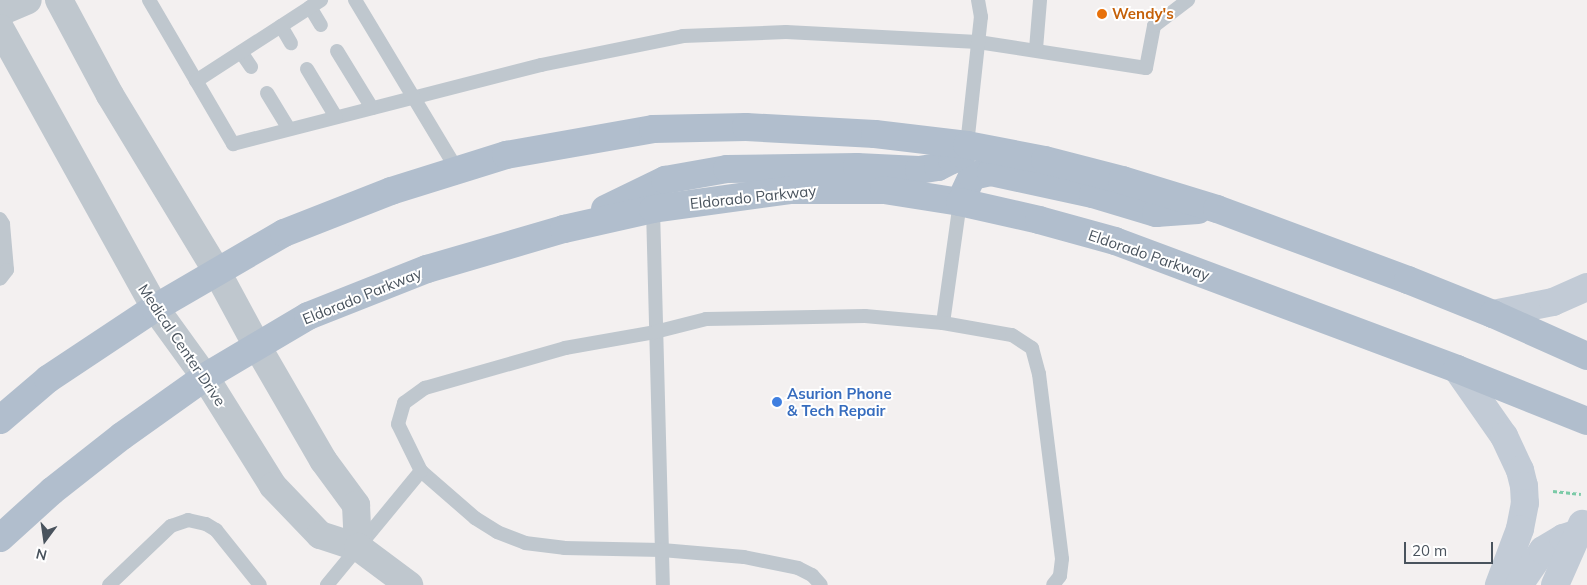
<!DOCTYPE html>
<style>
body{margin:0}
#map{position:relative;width:1587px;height:585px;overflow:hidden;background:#f3f0f0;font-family:Mulish,sans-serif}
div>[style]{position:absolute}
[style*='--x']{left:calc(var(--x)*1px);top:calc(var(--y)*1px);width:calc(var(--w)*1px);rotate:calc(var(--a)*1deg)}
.path>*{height:3px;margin-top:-1.5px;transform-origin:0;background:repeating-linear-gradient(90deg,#7bcaa7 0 4px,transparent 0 6.5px)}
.service>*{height:14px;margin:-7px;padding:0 7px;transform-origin:7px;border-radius:7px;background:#bfc7ce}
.tertiary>*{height:28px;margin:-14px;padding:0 14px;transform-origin:14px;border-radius:14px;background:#bfc7ce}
.secondary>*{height:28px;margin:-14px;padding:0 14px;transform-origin:14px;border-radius:14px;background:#c2cbd6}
.primary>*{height:28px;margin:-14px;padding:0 14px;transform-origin:14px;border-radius:14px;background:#b1becd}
.dots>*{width:14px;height:14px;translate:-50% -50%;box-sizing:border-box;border:2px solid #fff;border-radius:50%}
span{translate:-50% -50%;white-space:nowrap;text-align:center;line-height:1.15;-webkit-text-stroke:4px #fff;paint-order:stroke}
.food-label{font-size:15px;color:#c56008;font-weight:700}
.left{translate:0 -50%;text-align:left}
.street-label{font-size:15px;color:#49535d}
.shop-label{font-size:15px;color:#366cbe;font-weight:700}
.north{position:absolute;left:20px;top:515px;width:50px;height:50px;-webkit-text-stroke:4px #fff;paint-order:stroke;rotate:194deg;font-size:14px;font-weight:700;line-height:20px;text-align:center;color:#49535d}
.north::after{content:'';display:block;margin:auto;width:18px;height:22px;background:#49535d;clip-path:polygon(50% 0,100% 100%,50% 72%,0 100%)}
.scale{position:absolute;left:1404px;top:542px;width:89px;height:22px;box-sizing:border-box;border:2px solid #49535d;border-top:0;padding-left:6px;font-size:15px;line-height:18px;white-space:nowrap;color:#49535d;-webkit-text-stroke:4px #fff;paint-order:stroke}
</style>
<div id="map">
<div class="path">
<div style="--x:1553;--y:491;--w:28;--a:6"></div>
</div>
<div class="service">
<div style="--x:149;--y:0;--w:167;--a:59.7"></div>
<div style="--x:233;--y:144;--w:318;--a:-14.4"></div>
<div style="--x:541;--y:65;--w:145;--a:-11.5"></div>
<div style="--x:683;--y:36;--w:103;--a:-2.2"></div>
<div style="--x:786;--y:32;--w:192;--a:3"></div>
<div style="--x:978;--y:42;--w:170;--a:8.8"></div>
<div style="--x:1146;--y:68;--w:43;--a:-79.2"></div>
<div style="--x:1154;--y:26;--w:43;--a:-37.4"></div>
<div style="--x:355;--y:0;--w:198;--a:59"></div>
<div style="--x:310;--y:7;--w:21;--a:59"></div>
<div style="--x:281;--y:26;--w:20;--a:60"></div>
<div style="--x:1036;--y:49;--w:49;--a:-85.3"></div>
<div style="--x:337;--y:51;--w:67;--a:58.4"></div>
<div style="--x:241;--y:52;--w:18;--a:56"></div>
<div style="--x:307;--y:69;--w:56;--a:58.9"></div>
<div style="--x:196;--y:81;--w:149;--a:-32.9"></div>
<div style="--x:267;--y:93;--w:42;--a:58.6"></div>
<div style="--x:967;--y:145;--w:129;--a:-83.8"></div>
<div style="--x:981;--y:17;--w:17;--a:-100"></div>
<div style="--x:653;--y:209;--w:376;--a:88.5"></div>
<div style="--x:0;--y:219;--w:6;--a:59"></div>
<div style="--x:3;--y:224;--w:46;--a:85"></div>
<div style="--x:7;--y:270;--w:11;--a:128"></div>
<div style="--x:943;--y:323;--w:122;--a:-82"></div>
<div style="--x:421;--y:471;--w:72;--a:41"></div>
<div style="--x:475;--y:518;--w:26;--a:32"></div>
<div style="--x:497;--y:532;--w:30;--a:21"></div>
<div style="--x:525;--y:543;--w:39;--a:7"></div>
<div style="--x:564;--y:548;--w:98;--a:1.2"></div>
<div style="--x:662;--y:550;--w:82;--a:4.9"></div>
<div style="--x:744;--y:557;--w:55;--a:11.5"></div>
<div style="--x:798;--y:568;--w:16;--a:27"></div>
<div style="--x:812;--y:575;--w:13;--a:48"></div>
<div style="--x:109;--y:585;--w:86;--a:-43.6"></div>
<div style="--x:171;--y:526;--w:18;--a:-19"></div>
<div style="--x:188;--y:520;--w:18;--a:13"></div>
<div style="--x:206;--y:524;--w:12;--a:31"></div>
<div style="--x:216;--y:530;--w:70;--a:51.3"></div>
<div style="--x:327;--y:585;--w:148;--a:-50.5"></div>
<div style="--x:421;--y:471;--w:52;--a:-116.1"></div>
<div style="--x:398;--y:424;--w:22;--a:-74"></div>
<div style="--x:404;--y:403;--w:26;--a:-36"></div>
<div style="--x:425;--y:388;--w:146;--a:-15.9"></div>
<div style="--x:565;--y:348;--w:91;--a:-10.1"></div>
<div style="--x:655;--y:332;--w:53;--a:-14.3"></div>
<div style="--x:706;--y:319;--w:159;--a:-1.1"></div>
<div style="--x:865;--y:316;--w:78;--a:5.1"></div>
<div style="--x:943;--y:323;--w:70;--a:9.9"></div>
<div style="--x:1012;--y:335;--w:24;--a:33"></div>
<div style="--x:1032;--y:348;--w:27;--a:75"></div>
<div style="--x:1039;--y:374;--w:186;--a:82.9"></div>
<div style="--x:1062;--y:559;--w:17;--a:97"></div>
<div style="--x:1060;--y:576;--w:11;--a:128"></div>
</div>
<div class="tertiary">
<div style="--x:59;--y:0;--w:108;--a:61.8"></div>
<div style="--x:110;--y:95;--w:207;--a:58.8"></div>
<div style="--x:217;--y:272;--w:84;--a:61.6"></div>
<div style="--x:257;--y:346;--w:132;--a:59.9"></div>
<div style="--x:323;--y:460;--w:56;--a:53.7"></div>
<div style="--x:356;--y:505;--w:42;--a:87.3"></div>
<div style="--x:0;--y:12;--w:30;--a:-23"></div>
<div style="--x:0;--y:28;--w:320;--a:61"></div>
<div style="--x:155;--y:308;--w:85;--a:54.1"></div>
<div style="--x:205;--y:377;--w:128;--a:58"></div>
<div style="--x:273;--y:486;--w:68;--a:46.2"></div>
<div style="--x:320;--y:535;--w:40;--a:18"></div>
<div style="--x:358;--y:547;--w:64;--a:36.7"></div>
</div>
<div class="secondary">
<div style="--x:1493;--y:314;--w:61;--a:-11.3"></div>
<div style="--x:1553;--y:302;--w:37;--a:-24"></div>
<div style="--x:1457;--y:369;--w:82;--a:55"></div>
<div style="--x:1504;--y:436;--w:38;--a:65"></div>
<div style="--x:1520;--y:470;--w:16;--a:76"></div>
<div style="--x:1524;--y:486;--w:17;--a:87"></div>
<div style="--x:1525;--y:503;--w:26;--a:101"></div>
<div style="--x:1520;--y:529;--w:60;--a:110.6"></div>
<div style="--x:1519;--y:585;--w:42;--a:-55.6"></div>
<div style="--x:1543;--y:550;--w:23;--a:-31"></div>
<div style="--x:1563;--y:538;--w:25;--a:-18"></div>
<div style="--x:1555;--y:585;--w:67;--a:-66.1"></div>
</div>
<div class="primary">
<div style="--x:960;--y:202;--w:29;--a:-65"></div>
<div style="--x:972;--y:176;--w:19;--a:-12"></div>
<div style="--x:991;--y:172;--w:104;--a:12.2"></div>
<div style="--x:1093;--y:194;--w:66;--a:16.8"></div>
<div style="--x:1156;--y:213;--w:42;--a:-4.1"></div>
<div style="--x:605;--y:209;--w:67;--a:-25.8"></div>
<div style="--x:665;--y:180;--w:63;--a:-10.1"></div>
<div style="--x:727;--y:169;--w:130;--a:-0.9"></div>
<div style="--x:857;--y:167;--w:62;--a:2.8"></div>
<div style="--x:919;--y:170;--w:19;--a:-9"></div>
<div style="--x:938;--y:167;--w:16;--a:-27"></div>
<div style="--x:952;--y:160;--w:12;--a:-31"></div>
<div style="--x:962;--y:154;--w:10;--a:-61"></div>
<div style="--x:0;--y:420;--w:63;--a:-40.5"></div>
<div style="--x:48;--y:379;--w:128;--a:-33.6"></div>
<div style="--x:155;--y:308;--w:149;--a:-30.2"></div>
<div style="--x:284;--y:233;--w:115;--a:-21.4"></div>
<div style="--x:391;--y:191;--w:121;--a:-17.4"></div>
<div style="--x:506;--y:155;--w:149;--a:-10"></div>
<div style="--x:653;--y:129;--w:93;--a:-1.2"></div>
<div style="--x:746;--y:127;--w:129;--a:3.1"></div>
<div style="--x:875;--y:134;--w:93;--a:6.8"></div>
<div style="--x:967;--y:145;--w:79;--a:10.9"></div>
<div style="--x:1045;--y:160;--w:80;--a:14.6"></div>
<div style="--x:1122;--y:180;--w:99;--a:17"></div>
<div style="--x:1217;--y:209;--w:204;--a:20.4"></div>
<div style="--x:1408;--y:280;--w:92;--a:21.8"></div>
<div style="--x:1493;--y:314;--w:103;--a:24.1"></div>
<div style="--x:0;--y:538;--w:70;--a:-42.1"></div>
<div style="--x:52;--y:491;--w:89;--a:-38.2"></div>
<div style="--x:122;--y:436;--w:102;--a:-35.4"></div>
<div style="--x:205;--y:377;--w:120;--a:-30.6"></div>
<div style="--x:308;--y:316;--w:128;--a:-21.6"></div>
<div style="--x:427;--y:269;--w:143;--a:-16.3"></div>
<div style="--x:564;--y:229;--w:91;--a:-12.7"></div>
<div style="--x:653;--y:209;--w:138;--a:-7.9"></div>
<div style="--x:790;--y:190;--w:94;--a:0"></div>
<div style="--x:884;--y:190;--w:77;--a:9"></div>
<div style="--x:960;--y:202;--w:81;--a:12.8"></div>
<div style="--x:1039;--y:220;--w:79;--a:15.4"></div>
<div style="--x:1115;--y:241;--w:365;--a:20.5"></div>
<div style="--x:1457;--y:369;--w:140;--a:21.8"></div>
</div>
<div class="dots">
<div style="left:1102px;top:14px;background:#e8710a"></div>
<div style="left:777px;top:402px;background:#3f7fe0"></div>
</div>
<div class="food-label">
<span class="left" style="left:1112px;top:14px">Wendy's</span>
</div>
<div class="street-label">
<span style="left:753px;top:197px;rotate:-6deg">Eldorado Parkway</span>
<span style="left:1149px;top:255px;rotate:19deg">Eldorado Parkway</span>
<span style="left:362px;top:296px;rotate:-22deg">Eldorado Parkway</span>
<span style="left:182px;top:345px;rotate:56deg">Medical Center Drive</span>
</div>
<div class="shop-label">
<span class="left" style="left:787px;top:402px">Asurion Phone<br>&amp; Tech Repair</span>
</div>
<div class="north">N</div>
<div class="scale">20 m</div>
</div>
